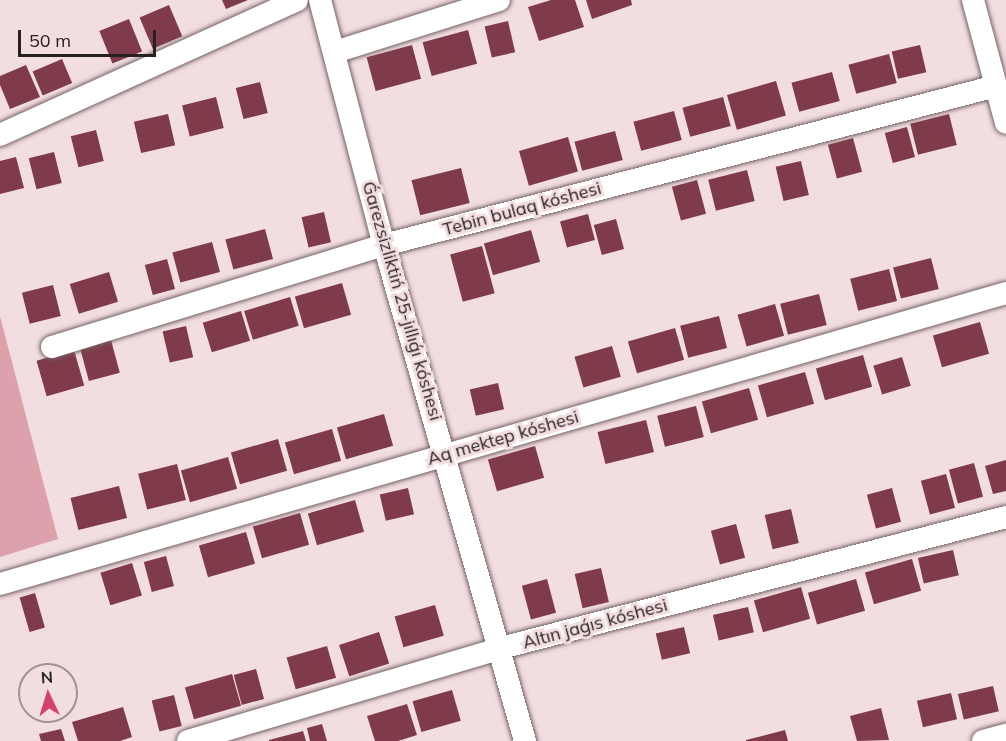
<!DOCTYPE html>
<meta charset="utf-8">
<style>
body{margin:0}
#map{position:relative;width:1006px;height:741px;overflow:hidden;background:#f2dde0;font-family:Mulish,sans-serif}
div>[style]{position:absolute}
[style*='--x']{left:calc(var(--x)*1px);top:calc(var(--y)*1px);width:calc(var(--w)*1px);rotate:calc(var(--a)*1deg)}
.green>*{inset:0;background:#dda1ab}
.building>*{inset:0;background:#7f3b4a;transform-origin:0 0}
.roads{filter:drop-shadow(0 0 2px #746265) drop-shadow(0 0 2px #746265)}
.minor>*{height:22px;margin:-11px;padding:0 11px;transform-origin:11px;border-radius:11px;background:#fff}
span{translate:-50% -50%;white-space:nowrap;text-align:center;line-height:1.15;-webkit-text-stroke:6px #f2dde0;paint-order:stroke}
.street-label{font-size:18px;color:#282122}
.north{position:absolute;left:18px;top:663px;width:60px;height:60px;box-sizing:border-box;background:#f2dde0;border:2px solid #a19294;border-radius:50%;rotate:356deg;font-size:16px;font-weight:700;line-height:24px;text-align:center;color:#282122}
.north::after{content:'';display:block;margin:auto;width:21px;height:27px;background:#d2436a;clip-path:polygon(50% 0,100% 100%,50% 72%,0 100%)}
.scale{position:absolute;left:18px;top:30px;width:138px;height:27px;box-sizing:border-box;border:3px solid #282122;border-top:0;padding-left:8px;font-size:18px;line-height:21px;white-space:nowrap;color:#282122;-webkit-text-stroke:4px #f2dde0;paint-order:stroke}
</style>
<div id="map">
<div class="green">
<div style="clip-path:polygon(0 316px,58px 539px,0 557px)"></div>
</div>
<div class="building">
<div style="clip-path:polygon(222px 0,248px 0,226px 9px)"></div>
<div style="clip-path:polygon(551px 0,575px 0,584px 27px,539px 41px,528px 7px)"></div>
<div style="clip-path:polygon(586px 0,631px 0,632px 5px,592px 19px)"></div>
<div style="left:169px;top:5px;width:34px;height:32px;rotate:67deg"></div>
<div style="left:129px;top:19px;width:35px;height:32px;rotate:68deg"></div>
<div style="left:508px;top:21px;width:32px;height:24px;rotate:77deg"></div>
<div style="left:468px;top:30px;width:35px;height:47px;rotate:75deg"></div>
<div style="left:412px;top:45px;width:35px;height:47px;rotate:75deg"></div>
<div style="left:920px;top:45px;width:28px;height:29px;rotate:77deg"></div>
<div style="left:889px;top:54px;width:30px;height:42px;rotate:75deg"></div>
<div style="left:62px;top:59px;width:26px;height:32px;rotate:67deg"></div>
<div style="clip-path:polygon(26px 65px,40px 97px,10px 109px,0 85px,0 76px)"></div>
<div style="left:832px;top:72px;width:30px;height:42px;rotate:75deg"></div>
<div style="left:776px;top:81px;width:36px;height:51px;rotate:74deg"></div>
<div style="left:260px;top:82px;width:32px;height:25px;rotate:76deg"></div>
<div style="left:216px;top:97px;width:32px;height:35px;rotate:76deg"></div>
<div style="left:723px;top:97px;width:30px;height:42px;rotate:75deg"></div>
<div style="left:674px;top:111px;width:30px;height:42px;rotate:75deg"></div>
<div style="left:168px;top:114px;width:32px;height:35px;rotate:77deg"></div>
<div style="left:949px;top:114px;width:32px;height:40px;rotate:76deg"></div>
<div style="left:907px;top:127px;width:31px;height:23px;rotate:75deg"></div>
<div style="left:96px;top:130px;width:32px;height:26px;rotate:76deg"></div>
<div style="left:615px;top:131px;width:30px;height:42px;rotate:75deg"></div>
<div style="left:568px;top:137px;width:36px;height:51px;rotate:74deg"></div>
<div style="left:853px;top:138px;width:35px;height:26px;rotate:75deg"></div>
<div style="left:54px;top:152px;width:32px;height:26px;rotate:76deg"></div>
<div style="clip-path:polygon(16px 157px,24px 188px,0 194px,0 161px)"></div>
<div style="left:801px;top:161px;width:35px;height:26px;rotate:77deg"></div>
<div style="left:461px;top:168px;width:36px;height:51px;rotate:76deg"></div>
<div style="left:747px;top:170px;width:32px;height:40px;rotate:76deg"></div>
<div style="left:697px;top:180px;width:35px;height:26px;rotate:75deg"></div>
<div style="left:324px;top:212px;width:31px;height:23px;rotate:77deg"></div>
<div style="left:588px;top:214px;width:27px;height:29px;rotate:75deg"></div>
<div style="left:616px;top:219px;width:31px;height:23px;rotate:75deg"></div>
<div style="left:265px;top:229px;width:31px;height:41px;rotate:75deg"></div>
<div style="left:531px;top:230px;width:33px;height:49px;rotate:74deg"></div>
<div style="left:212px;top:242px;width:31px;height:41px;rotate:75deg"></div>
<div style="left:482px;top:246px;width:49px;height:33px;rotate:75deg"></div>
<div style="left:931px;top:258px;width:32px;height:39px;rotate:76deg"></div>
<div style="left:167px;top:259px;width:31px;height:23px;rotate:75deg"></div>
<div style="left:889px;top:269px;width:33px;height:40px;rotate:76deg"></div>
<div style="left:109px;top:272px;width:31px;height:41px;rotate:73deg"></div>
<div style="left:342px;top:283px;width:33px;height:49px;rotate:74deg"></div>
<div style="left:53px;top:285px;width:32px;height:32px;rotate:76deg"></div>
<div style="left:819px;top:294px;width:32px;height:40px;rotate:76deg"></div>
<div style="left:290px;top:297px;width:30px;height:48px;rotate:73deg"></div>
<div style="left:775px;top:304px;width:33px;height:39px;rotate:74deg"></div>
<div style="left:241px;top:311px;width:31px;height:40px;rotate:73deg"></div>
<div style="left:719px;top:316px;width:33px;height:40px;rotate:76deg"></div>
<div style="left:980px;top:322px;width:33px;height:49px;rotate:74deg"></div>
<div style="left:186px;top:326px;width:32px;height:24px;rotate:77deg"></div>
<div style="left:675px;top:328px;width:33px;height:49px;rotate:74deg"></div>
<div style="left:111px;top:340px;width:34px;height:32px;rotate:75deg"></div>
<div style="left:612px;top:346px;width:32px;height:39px;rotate:74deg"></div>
<div style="left:74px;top:350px;width:37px;height:39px;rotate:74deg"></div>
<div style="left:863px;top:355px;width:33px;height:49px;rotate:74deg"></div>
<div style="left:902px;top:357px;width:30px;height:30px;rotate:73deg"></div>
<div style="left:805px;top:372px;width:33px;height:49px;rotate:74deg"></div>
<div style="left:498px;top:383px;width:27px;height:29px;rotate:77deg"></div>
<div style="left:749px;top:388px;width:33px;height:49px;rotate:74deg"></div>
<div style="left:696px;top:406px;width:32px;height:40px;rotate:76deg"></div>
<div style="left:384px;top:414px;width:33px;height:49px;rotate:74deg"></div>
<div style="left:646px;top:420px;width:33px;height:50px;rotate:76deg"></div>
<div style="left:332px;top:429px;width:33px;height:49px;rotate:74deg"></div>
<div style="left:278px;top:439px;width:33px;height:49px;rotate:74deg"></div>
<div style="left:535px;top:446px;width:33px;height:49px;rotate:74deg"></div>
<div style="left:228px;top:457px;width:33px;height:49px;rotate:74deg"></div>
<div style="clip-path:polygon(1006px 460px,1006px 491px,993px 494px,985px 466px)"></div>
<div style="left:974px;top:463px;width:35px;height:26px;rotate:75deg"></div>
<div style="left:177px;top:464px;width:37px;height:40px;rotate:76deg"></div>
<div style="left:946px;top:474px;width:35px;height:26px;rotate:75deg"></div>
<div style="left:119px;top:486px;width:33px;height:50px;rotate:76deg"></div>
<div style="left:408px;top:488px;width:27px;height:29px;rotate:77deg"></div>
<div style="left:892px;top:488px;width:35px;height:26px;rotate:75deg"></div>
<div style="left:355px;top:500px;width:33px;height:49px;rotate:74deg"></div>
<div style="left:791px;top:509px;width:35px;height:27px;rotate:77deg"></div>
<div style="left:300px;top:513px;width:33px;height:49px;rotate:74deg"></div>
<div style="left:736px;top:524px;width:35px;height:26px;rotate:75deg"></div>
<div style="left:246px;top:532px;width:33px;height:49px;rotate:74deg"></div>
<div style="left:953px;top:550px;width:26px;height:36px;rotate:77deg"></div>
<div style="left:166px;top:556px;width:31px;height:23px;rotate:75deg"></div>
<div style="left:912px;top:559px;width:33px;height:49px;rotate:74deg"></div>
<div style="left:132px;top:563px;width:34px;height:33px;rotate:73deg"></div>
<div style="left:601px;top:568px;width:35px;height:27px;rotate:77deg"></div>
<div style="left:547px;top:579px;width:35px;height:26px;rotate:75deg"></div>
<div style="left:856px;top:579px;width:33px;height:50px;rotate:74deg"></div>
<div style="left:801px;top:587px;width:33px;height:49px;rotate:74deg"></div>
<div style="left:35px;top:593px;width:36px;height:16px;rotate:74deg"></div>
<div style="left:435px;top:605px;width:32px;height:42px;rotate:74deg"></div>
<div style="left:748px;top:607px;width:26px;height:36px;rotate:77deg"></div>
<div style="left:684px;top:627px;width:27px;height:29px;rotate:77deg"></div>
<div style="left:379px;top:632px;width:33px;height:42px;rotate:72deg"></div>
<div style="left:327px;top:646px;width:33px;height:42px;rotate:74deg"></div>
<div style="left:256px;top:669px;width:31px;height:23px;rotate:75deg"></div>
<div style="left:232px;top:674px;width:33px;height:49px;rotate:74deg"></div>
<div style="left:993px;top:686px;width:26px;height:36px;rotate:77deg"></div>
<div style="left:452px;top:690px;width:32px;height:41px;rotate:74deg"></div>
<div style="left:951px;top:693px;width:27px;height:35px;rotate:77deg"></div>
<div style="left:174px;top:695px;width:32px;height:23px;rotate:76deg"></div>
<div style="clip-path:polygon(407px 704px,417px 735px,398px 741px,375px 741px,367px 716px)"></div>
<div style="clip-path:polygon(123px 707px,132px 737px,120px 741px,78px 741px,72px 722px)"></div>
<div style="clip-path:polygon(881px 708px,889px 740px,857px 741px,850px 716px)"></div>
<div style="clip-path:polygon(322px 724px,327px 741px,310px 741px,307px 728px)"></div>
<div style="clip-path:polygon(61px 729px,65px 741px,41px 741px,39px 734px)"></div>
<div style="clip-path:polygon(785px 730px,788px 741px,746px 741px,746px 740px)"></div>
<div style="clip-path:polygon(303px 731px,306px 741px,269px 741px,269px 740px)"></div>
</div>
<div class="roads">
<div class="minor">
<div style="--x:320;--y:0;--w:253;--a:75.4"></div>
<div style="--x:384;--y:245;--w:516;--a:74.13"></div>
<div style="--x:973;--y:0;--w:127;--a:75"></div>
<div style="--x:335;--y:52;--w:172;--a:-17.6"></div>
<div style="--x:0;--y:135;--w:326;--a:-24.4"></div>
<div style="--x:52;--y:347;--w:347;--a:-17.1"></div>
<div style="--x:384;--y:245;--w:632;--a:-14.56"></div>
<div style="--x:0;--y:584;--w:1047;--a:-16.13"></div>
<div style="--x:188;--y:741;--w:327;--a:-16.5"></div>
<div style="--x:501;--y:648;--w:522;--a:-14.54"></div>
<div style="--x:983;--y:741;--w:24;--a:-15"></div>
</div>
</div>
<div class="street-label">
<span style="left:522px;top:209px;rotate:-15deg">Tebin bulaq kóshesi</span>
<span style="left:402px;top:301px;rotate:74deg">Ǵarezsizliktiń 25-jıllıǵı kóshesi</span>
<span style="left:503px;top:438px;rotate:-16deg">Aq mektep kóshesi</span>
<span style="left:595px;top:624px;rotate:-15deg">Altın jaǵıs kóshesi</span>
</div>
<div class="north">N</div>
<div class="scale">50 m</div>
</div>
